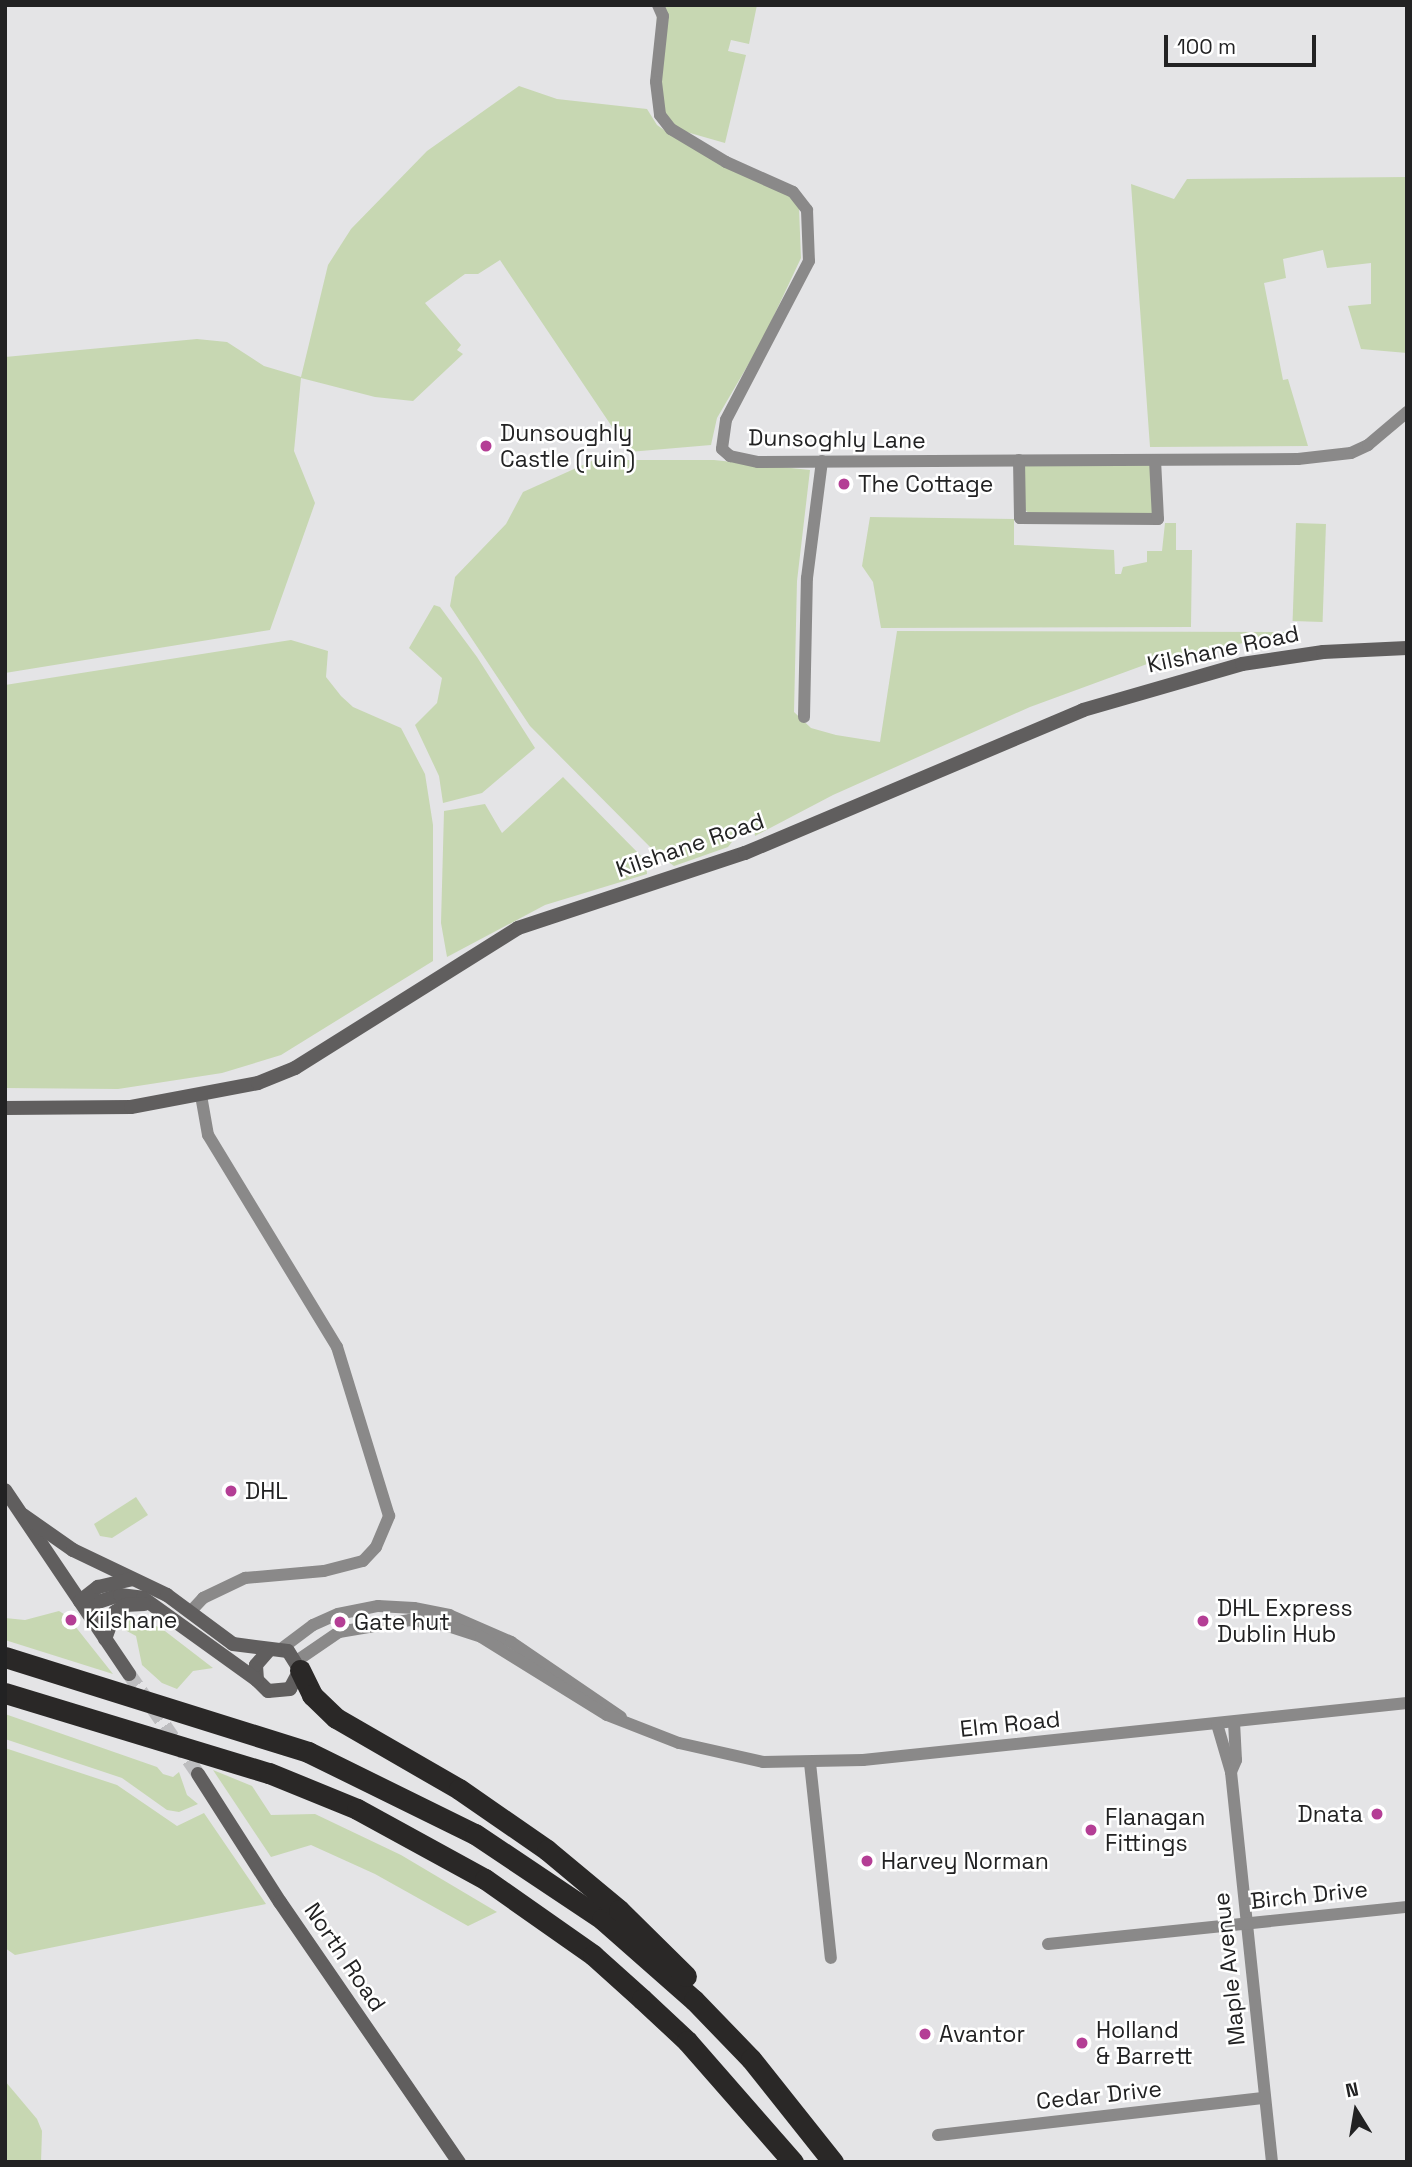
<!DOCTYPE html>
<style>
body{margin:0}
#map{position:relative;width:1412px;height:2167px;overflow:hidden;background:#e4e4e6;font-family:"Space Grotesk",sans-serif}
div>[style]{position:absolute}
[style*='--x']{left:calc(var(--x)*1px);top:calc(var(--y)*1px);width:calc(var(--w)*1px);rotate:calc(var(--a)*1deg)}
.green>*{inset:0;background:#c7d7b2;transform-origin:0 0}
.secondary-tunnel>*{height:14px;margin-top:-7px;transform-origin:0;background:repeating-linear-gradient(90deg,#bdbdbf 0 14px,transparent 0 21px)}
.street>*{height:12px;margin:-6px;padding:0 6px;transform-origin:6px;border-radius:6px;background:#8a8989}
.secondary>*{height:14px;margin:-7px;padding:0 7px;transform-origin:7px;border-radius:7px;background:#605e5e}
.highway>*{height:21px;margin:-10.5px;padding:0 10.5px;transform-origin:10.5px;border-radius:10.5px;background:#2a2827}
.dots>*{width:19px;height:19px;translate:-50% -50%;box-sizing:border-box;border:4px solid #fff;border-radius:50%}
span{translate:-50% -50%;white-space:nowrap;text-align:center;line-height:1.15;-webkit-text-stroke:5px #fff;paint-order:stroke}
.poi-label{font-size:23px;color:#222223}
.left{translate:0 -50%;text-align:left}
.right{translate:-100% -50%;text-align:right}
.street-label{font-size:23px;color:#222223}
.frame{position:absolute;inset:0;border:7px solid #222223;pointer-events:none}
.north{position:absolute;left:1321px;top:2076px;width:70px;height:70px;-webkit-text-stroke:5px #fff;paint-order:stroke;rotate:349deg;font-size:19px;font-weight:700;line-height:28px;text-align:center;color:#222223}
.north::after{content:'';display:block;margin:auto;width:24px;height:32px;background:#222223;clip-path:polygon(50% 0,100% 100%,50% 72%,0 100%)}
.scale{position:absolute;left:1164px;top:35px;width:152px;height:32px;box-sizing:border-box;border:4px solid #222223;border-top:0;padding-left:9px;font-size:21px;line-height:24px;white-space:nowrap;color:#222223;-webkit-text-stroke:5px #fff;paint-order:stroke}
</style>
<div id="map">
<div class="green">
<div style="clip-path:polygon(657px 5px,757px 5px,749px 44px,731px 40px,728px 51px,746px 55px,725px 143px,669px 127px,656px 82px)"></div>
<div style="clip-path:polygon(519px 86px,557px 99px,647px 109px,657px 125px,674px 137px,786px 192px,799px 208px,801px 258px,762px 341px,717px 418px,711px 445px,629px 452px,500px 260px,478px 274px,465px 274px,425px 303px,461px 345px,457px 350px,463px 354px,413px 401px,375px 397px,301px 378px,294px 451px,315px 503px,270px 630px,5px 673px,5px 357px,197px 339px,227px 342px,264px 366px,301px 377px,328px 265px,351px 229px,427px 151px)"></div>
<div style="clip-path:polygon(1407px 177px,1407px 353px,1361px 349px,1348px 306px,1371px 304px,1371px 263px,1327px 268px,1323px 250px,1283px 259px,1286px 278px,1264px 283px,1283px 380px,1288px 379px,1308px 446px,1150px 447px,1131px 184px,1174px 199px,1187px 179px)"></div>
<div style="clip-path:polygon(594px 460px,714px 460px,810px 470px,797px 581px,794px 712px,811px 728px,836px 735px,880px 742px,897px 631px,1298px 632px,1158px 660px,1030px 707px,833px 795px,755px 836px,752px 816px,728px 847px,674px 866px,656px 853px,530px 726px,450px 606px,455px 577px,506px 524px,523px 492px)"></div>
<div style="clip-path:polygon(1021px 463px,1152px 463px,1154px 515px,1029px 513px,1025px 510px)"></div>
<div style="clip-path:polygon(870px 517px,1014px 519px,1014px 545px,1114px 550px,1115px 574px,1121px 574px,1123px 567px,1147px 562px,1147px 551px,1162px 551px,1165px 523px,1176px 523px,1176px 550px,1192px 550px,1191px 627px,881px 628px,873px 582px,862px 566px)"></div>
<div style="left:1296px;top:523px;width:30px;height:98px;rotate:2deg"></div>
<div style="clip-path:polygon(434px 605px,440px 607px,477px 657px,535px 748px,482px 793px,443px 803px,439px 776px,415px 725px,437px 703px,442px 678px,409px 648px)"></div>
<div style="clip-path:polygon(291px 640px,328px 651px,326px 677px,341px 696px,353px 707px,401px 728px,425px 774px,433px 825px,433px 961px,281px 1055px,222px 1073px,118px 1089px,5px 1088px,5px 685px)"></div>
<div style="clip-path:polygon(563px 777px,646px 861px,647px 874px,545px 905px,447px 957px,441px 923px,444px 811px,485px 804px,502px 833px)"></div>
<div style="clip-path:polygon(136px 1497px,148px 1515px,112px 1538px,100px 1536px,94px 1524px)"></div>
<div style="clip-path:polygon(59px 1611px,67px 1616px,113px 1674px,5px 1640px,5px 1618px,25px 1620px)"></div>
<div style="clip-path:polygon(127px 1615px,161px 1628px,213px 1668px,193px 1671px,177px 1689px,162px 1683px,142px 1665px,136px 1636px,125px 1630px)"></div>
<div style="clip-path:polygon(5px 1714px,157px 1767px,163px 1774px,173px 1777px,179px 1772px,187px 1795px,198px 1804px,179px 1812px,167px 1810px,122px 1778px,5px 1739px)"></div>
<div style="clip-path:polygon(5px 1748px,117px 1785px,177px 1826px,204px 1813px,266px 1904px,15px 1955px,5px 1948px)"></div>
<div style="clip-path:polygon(213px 1770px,252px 1786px,271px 1815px,315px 1814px,401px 1855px,497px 1912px,468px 1926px,375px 1874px,311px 1845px,271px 1857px)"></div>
<div style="clip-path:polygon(5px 2081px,37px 2119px,42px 2131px,41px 2162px,5px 2162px)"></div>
</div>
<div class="secondary-tunnel">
<div style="--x:129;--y:1674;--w:121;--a:55.4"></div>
</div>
<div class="street">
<div style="--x:658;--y:5;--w:12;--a:66"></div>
<div style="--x:663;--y:16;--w:66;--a:96.1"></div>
<div style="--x:656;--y:82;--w:33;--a:83"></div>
<div style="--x:660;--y:115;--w:18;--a:52"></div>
<div style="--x:671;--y:129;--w:64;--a:31"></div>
<div style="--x:726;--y:162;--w:73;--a:24.1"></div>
<div style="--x:793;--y:192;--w:23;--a:52"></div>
<div style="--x:807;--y:210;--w:51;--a:87.8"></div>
<div style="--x:809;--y:261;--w:179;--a:117.6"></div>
<div style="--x:726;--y:420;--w:29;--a:98"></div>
<div style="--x:722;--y:449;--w:11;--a:41"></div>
<div style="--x:730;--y:456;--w:29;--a:12"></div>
<div style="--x:758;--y:462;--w:540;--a:-0.32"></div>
<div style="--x:1298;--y:459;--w:53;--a:-6.5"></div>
<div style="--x:1351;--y:453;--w:19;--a:-25"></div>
<div style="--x:1368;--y:445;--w:51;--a:-40.2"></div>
<div style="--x:1019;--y:460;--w:58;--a:89"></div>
<div style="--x:1020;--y:518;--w:138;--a:0.4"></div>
<div style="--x:1158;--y:519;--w:59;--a:-92.9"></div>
<div style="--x:804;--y:717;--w:139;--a:-88.8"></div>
<div style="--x:807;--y:578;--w:118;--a:-82.7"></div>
<div style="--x:191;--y:1611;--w:18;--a:-47"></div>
<div style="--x:203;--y:1598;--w:47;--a:-25.5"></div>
<div style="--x:245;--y:1578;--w:79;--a:-5.1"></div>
<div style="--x:324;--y:1571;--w:40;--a:-14.4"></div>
<div style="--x:363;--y:1561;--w:19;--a:-47"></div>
<div style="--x:376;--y:1547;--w:34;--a:-67"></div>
<div style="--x:389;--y:1516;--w:177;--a:-107.1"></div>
<div style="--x:337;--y:1347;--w:248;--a:-121.3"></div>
<div style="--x:208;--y:1135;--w:40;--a:-100"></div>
<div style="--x:281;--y:1649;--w:40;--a:-37"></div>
<div style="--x:313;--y:1625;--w:27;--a:-24"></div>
<div style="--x:338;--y:1614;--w:41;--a:-11.3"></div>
<div style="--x:378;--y:1606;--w:36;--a:3"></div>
<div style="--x:414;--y:1608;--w:36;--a:11"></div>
<div style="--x:449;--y:1615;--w:68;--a:23.5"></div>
<div style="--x:511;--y:1642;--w:133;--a:34.3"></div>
<div style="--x:298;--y:1660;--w:50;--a:-34.3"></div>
<div style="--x:339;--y:1632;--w:72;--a:-9.6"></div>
<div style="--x:410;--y:1620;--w:35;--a:8"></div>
<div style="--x:445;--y:1625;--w:38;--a:18"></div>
<div style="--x:481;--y:1637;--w:148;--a:31.8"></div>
<div style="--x:607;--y:1715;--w:77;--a:21.3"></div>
<div style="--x:679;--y:1743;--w:86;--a:12.7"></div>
<div style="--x:763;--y:1762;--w:100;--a:-1.1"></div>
<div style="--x:863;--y:1760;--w:547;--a:-5.98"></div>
<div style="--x:1217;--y:1724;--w:50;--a:73.7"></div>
<div style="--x:1231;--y:1772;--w:392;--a:84"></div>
<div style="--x:810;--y:1763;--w:196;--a:83.9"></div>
<div style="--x:1231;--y:1772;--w:13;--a:-67"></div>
<div style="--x:1236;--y:1760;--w:38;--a:-93"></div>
<div style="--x:1048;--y:1944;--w:361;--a:-5.9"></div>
<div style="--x:938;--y:2135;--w:329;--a:-6.5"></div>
</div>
<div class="secondary">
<div style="--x:5;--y:1108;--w:126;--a:-0.5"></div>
<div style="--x:131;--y:1107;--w:129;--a:-10.7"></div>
<div style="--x:258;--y:1083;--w:40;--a:-22"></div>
<div style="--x:295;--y:1068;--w:263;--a:-32.1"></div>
<div style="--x:518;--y:928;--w:239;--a:-18.3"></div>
<div style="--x:745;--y:853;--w:367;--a:-22.9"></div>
<div style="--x:1083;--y:710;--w:166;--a:-16.1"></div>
<div style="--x:1242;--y:664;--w:82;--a:-8.4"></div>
<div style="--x:1323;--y:652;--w:84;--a:-2.7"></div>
<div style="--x:5;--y:1490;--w:222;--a:56"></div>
<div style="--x:23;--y:1515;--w:61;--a:35"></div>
<div style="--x:73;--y:1550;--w:104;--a:25.6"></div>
<div style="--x:167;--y:1595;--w:82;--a:36.6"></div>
<div style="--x:233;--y:1644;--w:55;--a:7.3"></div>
<div style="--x:288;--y:1651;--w:22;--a:58"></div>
<div style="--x:300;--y:1670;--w:21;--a:118"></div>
<div style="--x:290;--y:1689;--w:22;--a:175"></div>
<div style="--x:268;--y:1691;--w:16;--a:-135"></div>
<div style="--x:257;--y:1680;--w:15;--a:-94"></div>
<div style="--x:256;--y:1665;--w:18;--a:-49"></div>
<div style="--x:80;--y:1601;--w:15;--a:8"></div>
<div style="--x:95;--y:1603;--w:26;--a:-18"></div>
<div style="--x:120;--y:1595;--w:23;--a:7"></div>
<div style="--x:143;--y:1598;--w:140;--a:35.7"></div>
<div style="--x:80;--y:1601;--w:23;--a:-38"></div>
<div style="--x:98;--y:1587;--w:35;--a:-13"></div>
<div style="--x:105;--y:1639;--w:29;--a:-70"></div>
<div style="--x:115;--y:1612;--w:12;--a:-35"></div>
<div style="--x:125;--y:1605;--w:19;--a:-3"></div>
<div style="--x:198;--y:1774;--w:152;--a:57.4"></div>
<div style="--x:280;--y:1902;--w:316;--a:55.5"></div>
</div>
<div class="highway">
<div style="--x:5;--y:1657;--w:318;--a:17.4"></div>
<div style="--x:308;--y:1752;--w:186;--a:26.2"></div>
<div style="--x:475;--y:1834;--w:153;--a:33.8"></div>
<div style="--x:602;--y:1919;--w:123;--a:41.4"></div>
<div style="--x:694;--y:2000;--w:82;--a:46"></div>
<div style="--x:751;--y:2059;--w:132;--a:51.5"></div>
<div style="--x:300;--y:1670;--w:28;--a:64"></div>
<div style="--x:312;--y:1695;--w:33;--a:44"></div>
<div style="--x:336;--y:1718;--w:142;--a:30"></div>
<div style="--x:459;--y:1789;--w:107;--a:34.7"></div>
<div style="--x:547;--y:1850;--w:94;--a:39.8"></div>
<div style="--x:619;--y:1910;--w:94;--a:44.6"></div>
<div style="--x:5;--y:1693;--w:276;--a:16.9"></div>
<div style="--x:269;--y:1773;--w:95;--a:22.2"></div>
<div style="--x:357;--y:1809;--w:146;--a:28.7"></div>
<div style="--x:485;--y:1879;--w:132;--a:35.1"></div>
<div style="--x:593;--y:1955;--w:66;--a:41.9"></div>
<div style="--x:642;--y:1999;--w:62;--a:43"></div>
<div style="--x:687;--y:2041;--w:161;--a:48.8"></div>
</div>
<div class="dots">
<div style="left:486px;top:446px;background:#b43e95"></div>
<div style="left:844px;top:484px;background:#b43e95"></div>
<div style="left:231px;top:1491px;background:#b43e95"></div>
<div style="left:71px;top:1620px;background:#b43e95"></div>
<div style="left:1203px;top:1621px;background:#b43e95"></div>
<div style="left:340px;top:1622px;background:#b43e95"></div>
<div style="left:1377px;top:1814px;background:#b43e95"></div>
<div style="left:1091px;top:1830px;background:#b43e95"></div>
<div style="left:867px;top:1861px;background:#b43e95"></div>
<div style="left:925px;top:2034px;background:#b43e95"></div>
<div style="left:1082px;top:2043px;background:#b43e95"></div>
</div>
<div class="poi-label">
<span class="left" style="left:500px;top:446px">Dunsoughly<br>Castle (ruin)</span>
<span class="left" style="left:858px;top:484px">The Cottage</span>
<span class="left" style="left:245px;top:1491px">DHL</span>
<span class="left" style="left:1217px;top:1621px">DHL Express<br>Dublin Hub</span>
<span class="left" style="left:85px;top:1620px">Kilshane</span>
<span class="left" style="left:354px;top:1622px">Gate hut</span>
<span class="right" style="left:1363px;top:1814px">Dnata</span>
<span class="left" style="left:1105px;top:1830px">Flanagan<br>Fittings</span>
<span class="left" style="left:881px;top:1861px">Harvey Norman</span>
<span class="left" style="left:1096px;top:2043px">Holland<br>&amp; Barrett</span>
<span class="left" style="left:939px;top:2034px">Avantor</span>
</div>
<div class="street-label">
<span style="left:837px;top:439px;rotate:1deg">Dunsoghly Lane</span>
<span style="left:1223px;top:649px;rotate:-12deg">Kilshane Road</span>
<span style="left:690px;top:845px;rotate:-19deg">Kilshane Road</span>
<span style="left:1010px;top:1724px;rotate:-6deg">Elm Road</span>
<span style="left:1309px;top:1895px;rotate:-6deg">Birch Drive</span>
<span style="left:345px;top:1957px;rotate:56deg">North Road</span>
<span style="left:1229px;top:1969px;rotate:-96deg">Maple Avenue</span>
<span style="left:1099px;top:2095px;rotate:-6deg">Cedar Drive</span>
</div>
<div class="frame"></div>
<div class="north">N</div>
<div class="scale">100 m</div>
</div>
